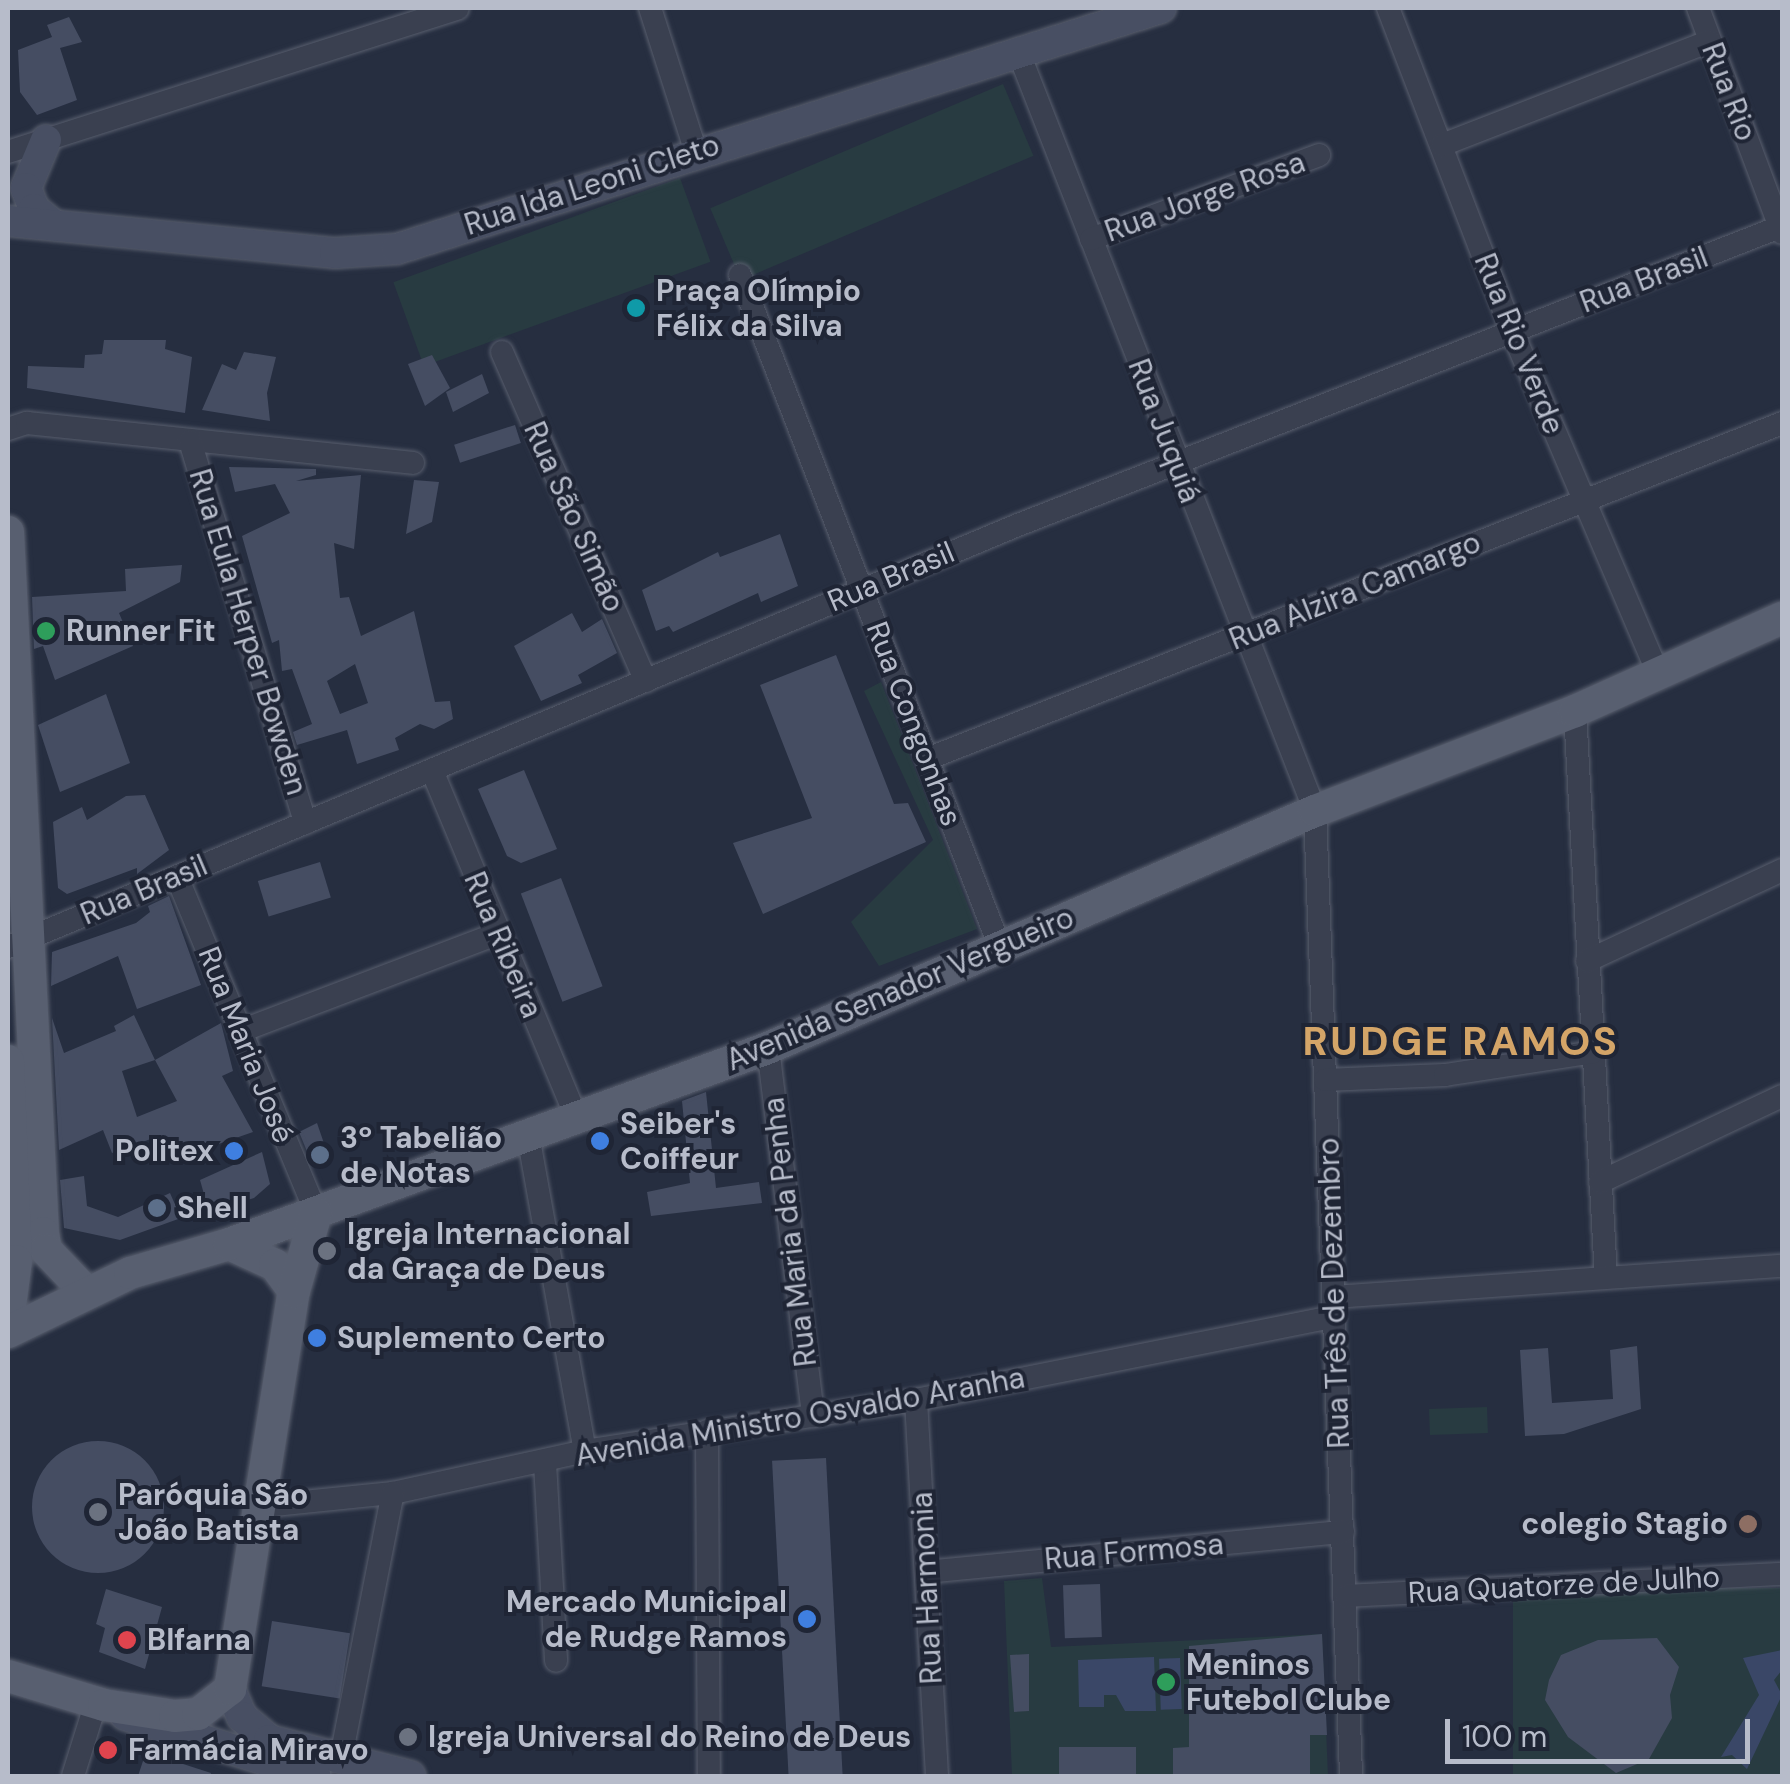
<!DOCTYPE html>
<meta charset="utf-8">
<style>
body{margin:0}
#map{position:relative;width:1790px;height:1784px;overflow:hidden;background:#262e40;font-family:"DM Sans",sans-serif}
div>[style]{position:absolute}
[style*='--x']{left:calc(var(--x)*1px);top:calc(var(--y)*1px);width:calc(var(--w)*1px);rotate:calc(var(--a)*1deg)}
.green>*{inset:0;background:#283b41;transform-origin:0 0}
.water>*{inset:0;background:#3a4767;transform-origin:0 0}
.building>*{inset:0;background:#454d62;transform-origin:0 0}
.round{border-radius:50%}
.roads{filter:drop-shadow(0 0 2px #585e6d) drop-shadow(0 0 2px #585e6d)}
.street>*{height:22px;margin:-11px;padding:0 11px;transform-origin:11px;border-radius:11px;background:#3a4050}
.secondary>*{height:30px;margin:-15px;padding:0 15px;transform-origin:15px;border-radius:15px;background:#484f63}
.primary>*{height:32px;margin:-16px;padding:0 16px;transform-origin:16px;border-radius:16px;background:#585f70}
.dots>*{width:28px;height:28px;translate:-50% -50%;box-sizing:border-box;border:5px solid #1f2535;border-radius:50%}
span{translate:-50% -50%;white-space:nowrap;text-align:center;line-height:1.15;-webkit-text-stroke:8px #1f2535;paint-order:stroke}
.street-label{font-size:30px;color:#b7bcca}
.poi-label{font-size:30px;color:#b7bcca;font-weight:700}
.left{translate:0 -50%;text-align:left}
.right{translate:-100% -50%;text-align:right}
.district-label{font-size:40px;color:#d4a568;font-weight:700;letter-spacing:2.5px}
.frame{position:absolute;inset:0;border:10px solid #b7bcca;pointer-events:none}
.scale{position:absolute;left:1445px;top:1719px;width:305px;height:45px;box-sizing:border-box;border:5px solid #b7bcca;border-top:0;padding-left:12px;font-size:30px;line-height:35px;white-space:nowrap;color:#b7bcca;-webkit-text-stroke:8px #1f2535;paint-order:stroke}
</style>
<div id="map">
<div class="green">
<div style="left:1003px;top:84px;width:78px;height:318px;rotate:67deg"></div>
<div style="left:680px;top:178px;width:89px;height:305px;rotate:70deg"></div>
<div style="clip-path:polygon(881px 682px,977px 929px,879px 966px,851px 922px,933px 840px,864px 691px)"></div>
<div style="left:1487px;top:1407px;width:26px;height:58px;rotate:88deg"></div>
<div style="clip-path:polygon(1042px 1578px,1051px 1647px,1322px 1634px,1328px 1776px,1012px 1776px,1004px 1581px)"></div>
<div style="left:1782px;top:1588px;width:188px;height:269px;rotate:90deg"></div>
</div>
<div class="water">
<div style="clip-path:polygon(1782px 1650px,1782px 1670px,1774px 1680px,1782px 1695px,1747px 1769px,1732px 1755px,1721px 1757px,1759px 1695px,1743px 1658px)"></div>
<div style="clip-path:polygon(1154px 1657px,1156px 1711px,1125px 1711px,1116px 1695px,1104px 1695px,1104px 1707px,1079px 1707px,1078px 1660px)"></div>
<div style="left:1180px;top:1658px;width:51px;height:21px;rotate:88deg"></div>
</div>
<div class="building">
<div style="clip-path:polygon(69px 17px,82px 42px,60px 48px,77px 100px,37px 115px,20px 92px,18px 50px,52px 37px,47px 25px)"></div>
<div style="clip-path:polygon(104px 340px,166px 340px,165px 349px,192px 357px,185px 413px,27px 388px,28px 366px,84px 368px,85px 355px,102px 354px)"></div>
<div style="clip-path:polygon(244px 352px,276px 357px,267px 393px,270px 421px,202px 410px,222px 364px,236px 370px)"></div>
<div style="clip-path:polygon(432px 355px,450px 388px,425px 406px,408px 364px)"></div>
<div style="clip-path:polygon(482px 374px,489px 393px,453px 412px,446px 392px)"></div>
<div style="left:515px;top:425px;width:19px;height:64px;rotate:72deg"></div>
<div style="clip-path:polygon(evenodd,229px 467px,316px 469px,316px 475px,296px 481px,361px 475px,354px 549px,334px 543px,340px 598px,349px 597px,361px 636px,414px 611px,435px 702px,450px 701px,453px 719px,434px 729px,420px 724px,395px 738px,399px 750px,357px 764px,347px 730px,297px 745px,293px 732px,312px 724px,292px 669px,282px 671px,279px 640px,272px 643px,242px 536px,290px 513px,275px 484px,235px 492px,229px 467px,355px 664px,368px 703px,340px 714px,327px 681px,355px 664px)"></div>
<div style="clip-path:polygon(414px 480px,439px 482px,432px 522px,406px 534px)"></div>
<div style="clip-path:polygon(780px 534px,798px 586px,761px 602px,758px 593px,673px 632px,669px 626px,656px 631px,642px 590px,718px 552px,720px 557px)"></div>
<div style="clip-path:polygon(182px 565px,180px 582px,119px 613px,133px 646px,55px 680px,43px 646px,34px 649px,32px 597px,126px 591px,125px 569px)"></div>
<div style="clip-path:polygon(572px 613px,582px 632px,602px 619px,617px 653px,578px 675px,582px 683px,541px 701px,514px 646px)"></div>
<div style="clip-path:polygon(836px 655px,894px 804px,908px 803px,926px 842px,763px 914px,733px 843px,812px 818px,760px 685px)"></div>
<div style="clip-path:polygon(106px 694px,130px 763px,60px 792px,38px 725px)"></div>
<div style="clip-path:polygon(524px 770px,557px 849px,521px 863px,507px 856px,478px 789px)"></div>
<div style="clip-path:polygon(145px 795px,169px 850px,137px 874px,137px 868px,67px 894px,58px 888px,53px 822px,82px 807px,87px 820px,126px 796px)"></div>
<div style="left:320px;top:862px;width:37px;height:65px;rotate:73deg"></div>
<div style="left:561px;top:878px;width:116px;height:43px;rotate:69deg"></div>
<div style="clip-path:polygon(169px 896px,201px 985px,137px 1009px,118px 956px,51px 986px,52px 952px,136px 923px,150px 912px,148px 906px)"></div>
<div style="clip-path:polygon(evenodd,134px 1015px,155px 1060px,221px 1023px,233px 1071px,222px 1076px,253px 1132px,170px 1161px,159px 1136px,112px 1153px,103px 1130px,59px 1150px,52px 1018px,64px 1053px,116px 1031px,114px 1026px,134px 1015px,155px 1060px,177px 1101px,137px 1117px,122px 1071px,155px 1060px)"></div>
<div style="clip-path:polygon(706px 1092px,716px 1188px,759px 1182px,762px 1203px,651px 1216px,647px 1192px,690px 1183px,682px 1101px)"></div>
<div style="clip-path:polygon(317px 1123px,329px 1158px,313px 1166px,299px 1132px)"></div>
<div style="clip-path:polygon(262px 1152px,270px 1184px,254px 1198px,209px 1212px,200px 1180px)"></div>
<div style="clip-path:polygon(84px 1176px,87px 1206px,118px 1217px,170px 1193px,181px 1218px,120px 1240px,64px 1228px,60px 1180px)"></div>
<div style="clip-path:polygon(1637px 1346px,1641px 1409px,1564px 1434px,1525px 1436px,1520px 1350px,1548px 1348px,1552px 1403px,1613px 1399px,1610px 1350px)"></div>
<div class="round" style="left:32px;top:1441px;width:132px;height:132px"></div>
<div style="left:826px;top:1458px;width:318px;height:54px;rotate:87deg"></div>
<div style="left:1100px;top:1584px;width:53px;height:37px;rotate:88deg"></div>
<div style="clip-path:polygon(106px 1589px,162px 1607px,145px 1669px,99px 1652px,105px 1628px,96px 1624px)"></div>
<div style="left:272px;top:1621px;width:79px;height:66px;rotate:9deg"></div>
<div style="clip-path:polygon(1322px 1634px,1327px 1735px,1310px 1735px,1310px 1776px,1173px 1776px,1173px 1748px,1189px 1747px,1189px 1646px)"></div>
<div style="clip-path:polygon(1657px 1638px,1679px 1667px,1670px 1695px,1672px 1718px,1649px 1759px,1616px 1773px,1568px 1737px,1545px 1700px,1549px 1680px,1561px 1655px,1598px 1640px)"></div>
<div style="clip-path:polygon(1029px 1654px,1029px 1711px,1014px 1712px,1010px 1655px)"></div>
<div style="left:1059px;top:1747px;width:77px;height:29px"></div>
<div style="clip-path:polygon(146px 1752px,211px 1773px,210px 1776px,138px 1776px)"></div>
</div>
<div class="roads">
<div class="street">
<div style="--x:650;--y:8;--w:151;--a:72.3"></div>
<div style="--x:1388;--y:8;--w:346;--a:69"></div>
<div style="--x:1512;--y:331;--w:375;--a:66.9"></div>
<div style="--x:1698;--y:8;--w:240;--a:69.5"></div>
<div style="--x:1018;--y:51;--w:816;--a:68.65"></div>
<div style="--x:1315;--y:811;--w:966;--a:87.86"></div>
<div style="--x:1442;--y:145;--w:287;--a:-21.2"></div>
<div style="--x:8;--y:152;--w:472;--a:-17.7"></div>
<div style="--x:1091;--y:239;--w:243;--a:-20.2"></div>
<div style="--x:740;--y:275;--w:724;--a:68.86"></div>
<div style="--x:502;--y:352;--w:359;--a:66.4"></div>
<div style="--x:8;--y:429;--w:20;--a:-18"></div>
<div style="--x:27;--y:423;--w:388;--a:5.9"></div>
<div style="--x:190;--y:441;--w:399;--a:73.2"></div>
<div style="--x:1575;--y:711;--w:567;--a:86.87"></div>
<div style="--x:927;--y:759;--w:919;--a:-21.45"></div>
<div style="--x:433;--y:773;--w:372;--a:67.4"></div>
<div style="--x:177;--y:877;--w:364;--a:67.5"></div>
<div style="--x:8;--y:947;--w:1095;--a:-22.68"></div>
<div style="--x:1018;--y:525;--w:820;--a:-21.37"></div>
<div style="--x:1587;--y:961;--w:215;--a:-25"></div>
<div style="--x:241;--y:1031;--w:273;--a:-20.8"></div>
<div style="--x:768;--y:1048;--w:371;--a:83"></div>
<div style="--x:1325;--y:1080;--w:120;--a:-2.4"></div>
<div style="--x:1445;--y:1075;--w:150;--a:-8.8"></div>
<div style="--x:528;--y:1135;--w:321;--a:79.8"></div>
<div style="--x:1600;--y:1182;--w:201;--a:-25.3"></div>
<div style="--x:1334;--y:1297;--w:449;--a:-4"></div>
<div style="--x:916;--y:1400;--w:377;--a:86.8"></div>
<div style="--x:707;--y:1431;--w:345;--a:89.7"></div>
<div style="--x:545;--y:1463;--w:198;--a:86.8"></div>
<div style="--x:264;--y:1506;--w:130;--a:-5.8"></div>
<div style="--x:393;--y:1493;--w:197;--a:-12.3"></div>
<div style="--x:585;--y:1451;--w:335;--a:-8.8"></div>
<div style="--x:916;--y:1400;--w:427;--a:-11.3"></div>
<div style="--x:926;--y:1572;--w:419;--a:-5.5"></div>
<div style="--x:1346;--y:1596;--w:437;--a:-2.9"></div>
<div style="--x:341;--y:1757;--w:269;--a:-78.9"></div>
<div style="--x:73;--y:1776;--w:77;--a:-72.7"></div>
</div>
<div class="secondary">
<div style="--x:46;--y:140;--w:52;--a:112.6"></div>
<div style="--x:26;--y:188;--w:22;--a:69"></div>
<div style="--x:34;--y:209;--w:26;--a:39"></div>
<div style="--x:8;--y:221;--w:329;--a:5.6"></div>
<div style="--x:335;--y:253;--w:62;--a:-3.7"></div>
<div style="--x:397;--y:249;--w:801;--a:-17.51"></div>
<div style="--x:230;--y:1689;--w:30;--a:67"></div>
<div style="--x:242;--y:1717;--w:35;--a:40"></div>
<div style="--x:269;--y:1740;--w:146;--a:14.3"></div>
<div style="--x:125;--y:1715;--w:200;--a:17.8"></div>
</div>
<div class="primary">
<div style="--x:8;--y:532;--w:702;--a:87.14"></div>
<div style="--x:43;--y:1233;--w:17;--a:80"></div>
<div style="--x:46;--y:1250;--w:58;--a:46.4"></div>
<div style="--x:8;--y:1061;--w:200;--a:87.7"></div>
<div style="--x:16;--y:1261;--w:62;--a:97.5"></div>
<div style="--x:229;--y:1244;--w:51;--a:24.5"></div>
<div style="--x:275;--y:1265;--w:32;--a:54"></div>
<div style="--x:8;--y:1332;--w:136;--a:-25.8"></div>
<div style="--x:130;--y:1273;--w:103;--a:-16.3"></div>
<div style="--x:229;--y:1244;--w:574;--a:-19.98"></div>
<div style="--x:768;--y:1048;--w:596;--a:-23.43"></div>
<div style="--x:1315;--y:811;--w:279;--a:-21"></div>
<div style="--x:1575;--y:711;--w:227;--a:-24.2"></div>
<div style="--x:8;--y:1676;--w:100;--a:16.8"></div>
<div style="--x:104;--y:1705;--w:72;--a:8.8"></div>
<div style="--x:175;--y:1716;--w:23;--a:-5"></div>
<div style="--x:198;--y:1714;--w:41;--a:-38"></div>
<div style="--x:230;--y:1689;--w:403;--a:-80.9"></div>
<div style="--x:294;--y:1291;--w:81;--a:-74.2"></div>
</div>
</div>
<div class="dots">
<div style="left:636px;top:308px;background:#0f9aa8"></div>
<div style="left:46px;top:631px;background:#2e9e5b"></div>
<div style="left:600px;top:1141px;background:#3f7fe0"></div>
<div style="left:234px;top:1151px;background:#3f7fe0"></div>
<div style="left:320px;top:1155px;background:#5c6f8a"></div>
<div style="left:157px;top:1208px;background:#5c6f8a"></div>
<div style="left:327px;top:1251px;background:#6b7280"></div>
<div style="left:317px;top:1338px;background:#3f7fe0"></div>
<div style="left:98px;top:1512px;background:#6b7280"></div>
<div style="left:1748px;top:1524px;background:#8d6e63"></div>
<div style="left:807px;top:1619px;background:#3f7fe0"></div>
<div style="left:127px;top:1640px;background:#e0444e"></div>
<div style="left:1166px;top:1682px;background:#2e9e5b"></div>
<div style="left:408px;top:1737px;background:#6b7280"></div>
<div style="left:108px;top:1750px;background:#e0444e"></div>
</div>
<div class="street-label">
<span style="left:1729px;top:92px;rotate:69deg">Rua Rio</span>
<span style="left:592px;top:185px;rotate:-18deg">Rua Ida Leoni Cleto</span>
<span style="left:1205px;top:197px;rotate:-20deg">Rua Jorge Rosa</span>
<span style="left:1644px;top:280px;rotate:-21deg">Rua Brasil</span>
<span style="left:1519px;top:344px;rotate:68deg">Rua Rio Verde</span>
<span style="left:1164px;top:431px;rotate:69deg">Rua Juquiá</span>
<span style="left:574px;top:517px;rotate:66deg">Rua São Simão</span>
<span style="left:891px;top:577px;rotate:-23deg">Rua Brasil</span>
<span style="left:1355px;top:591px;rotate:-22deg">Rua Alzira Camargo</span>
<span style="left:248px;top:632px;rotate:73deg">Rua Eula Herper Bowden</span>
<span style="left:914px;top:724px;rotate:69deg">Rua Congonhas</span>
<span style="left:144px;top:890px;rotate:-23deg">Rua Brasil</span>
<span style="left:503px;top:945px;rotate:67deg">Rua Ribeira</span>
<span style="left:900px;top:989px;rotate:-23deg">Avenida Senador Vergueiro</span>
<span style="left:246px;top:1045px;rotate:68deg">Rua Maria José</span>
<span style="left:790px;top:1232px;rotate:-97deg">Rua Maria da Penha</span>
<span style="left:1334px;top:1293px;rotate:-92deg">Rua Três de Dezembro</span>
<span style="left:800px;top:1417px;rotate:-10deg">Avenida Ministro Osvaldo Aranha</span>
<span style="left:1134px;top:1552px;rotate:-5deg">Rua Formosa</span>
<span style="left:1564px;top:1585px;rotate:-3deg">Rua Quatorze de Julho</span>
<span style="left:927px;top:1588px;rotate:-93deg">Rua Harmonia</span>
</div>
<div class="poi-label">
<span class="left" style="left:656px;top:308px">Praça Olímpio<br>Félix da Silva</span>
<span class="left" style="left:66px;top:631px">Runner Fit</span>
<span class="left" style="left:620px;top:1141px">Seiber's<br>Coiffeur</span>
<span class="left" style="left:340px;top:1155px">3º Tabelião<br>de Notas</span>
<span class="right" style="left:214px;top:1151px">Politex</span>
<span class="left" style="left:177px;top:1208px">Shell</span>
<span class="left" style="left:347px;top:1251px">Igreja Internacional<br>da Graça de Deus</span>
<span class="left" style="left:337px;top:1338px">Suplemento Certo</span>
<span class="left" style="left:118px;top:1512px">Paróquia São<br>João Batista</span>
<span class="right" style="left:1728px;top:1524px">colegio Stagio</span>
<span class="right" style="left:787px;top:1619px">Mercado Municipal<br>de Rudge Ramos</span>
<span class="left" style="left:147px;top:1640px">BIfarna</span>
<span class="left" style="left:1186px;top:1682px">Meninos<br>Futebol Clube</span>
<span class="left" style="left:428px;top:1737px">Igreja Universal do Reino de Deus</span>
<span class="left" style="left:128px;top:1750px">Farmácia Miravo</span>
</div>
<div class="district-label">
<span style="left:1461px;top:1041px">RUDGE RAMOS</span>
</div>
<div class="frame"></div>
<div class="scale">100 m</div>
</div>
